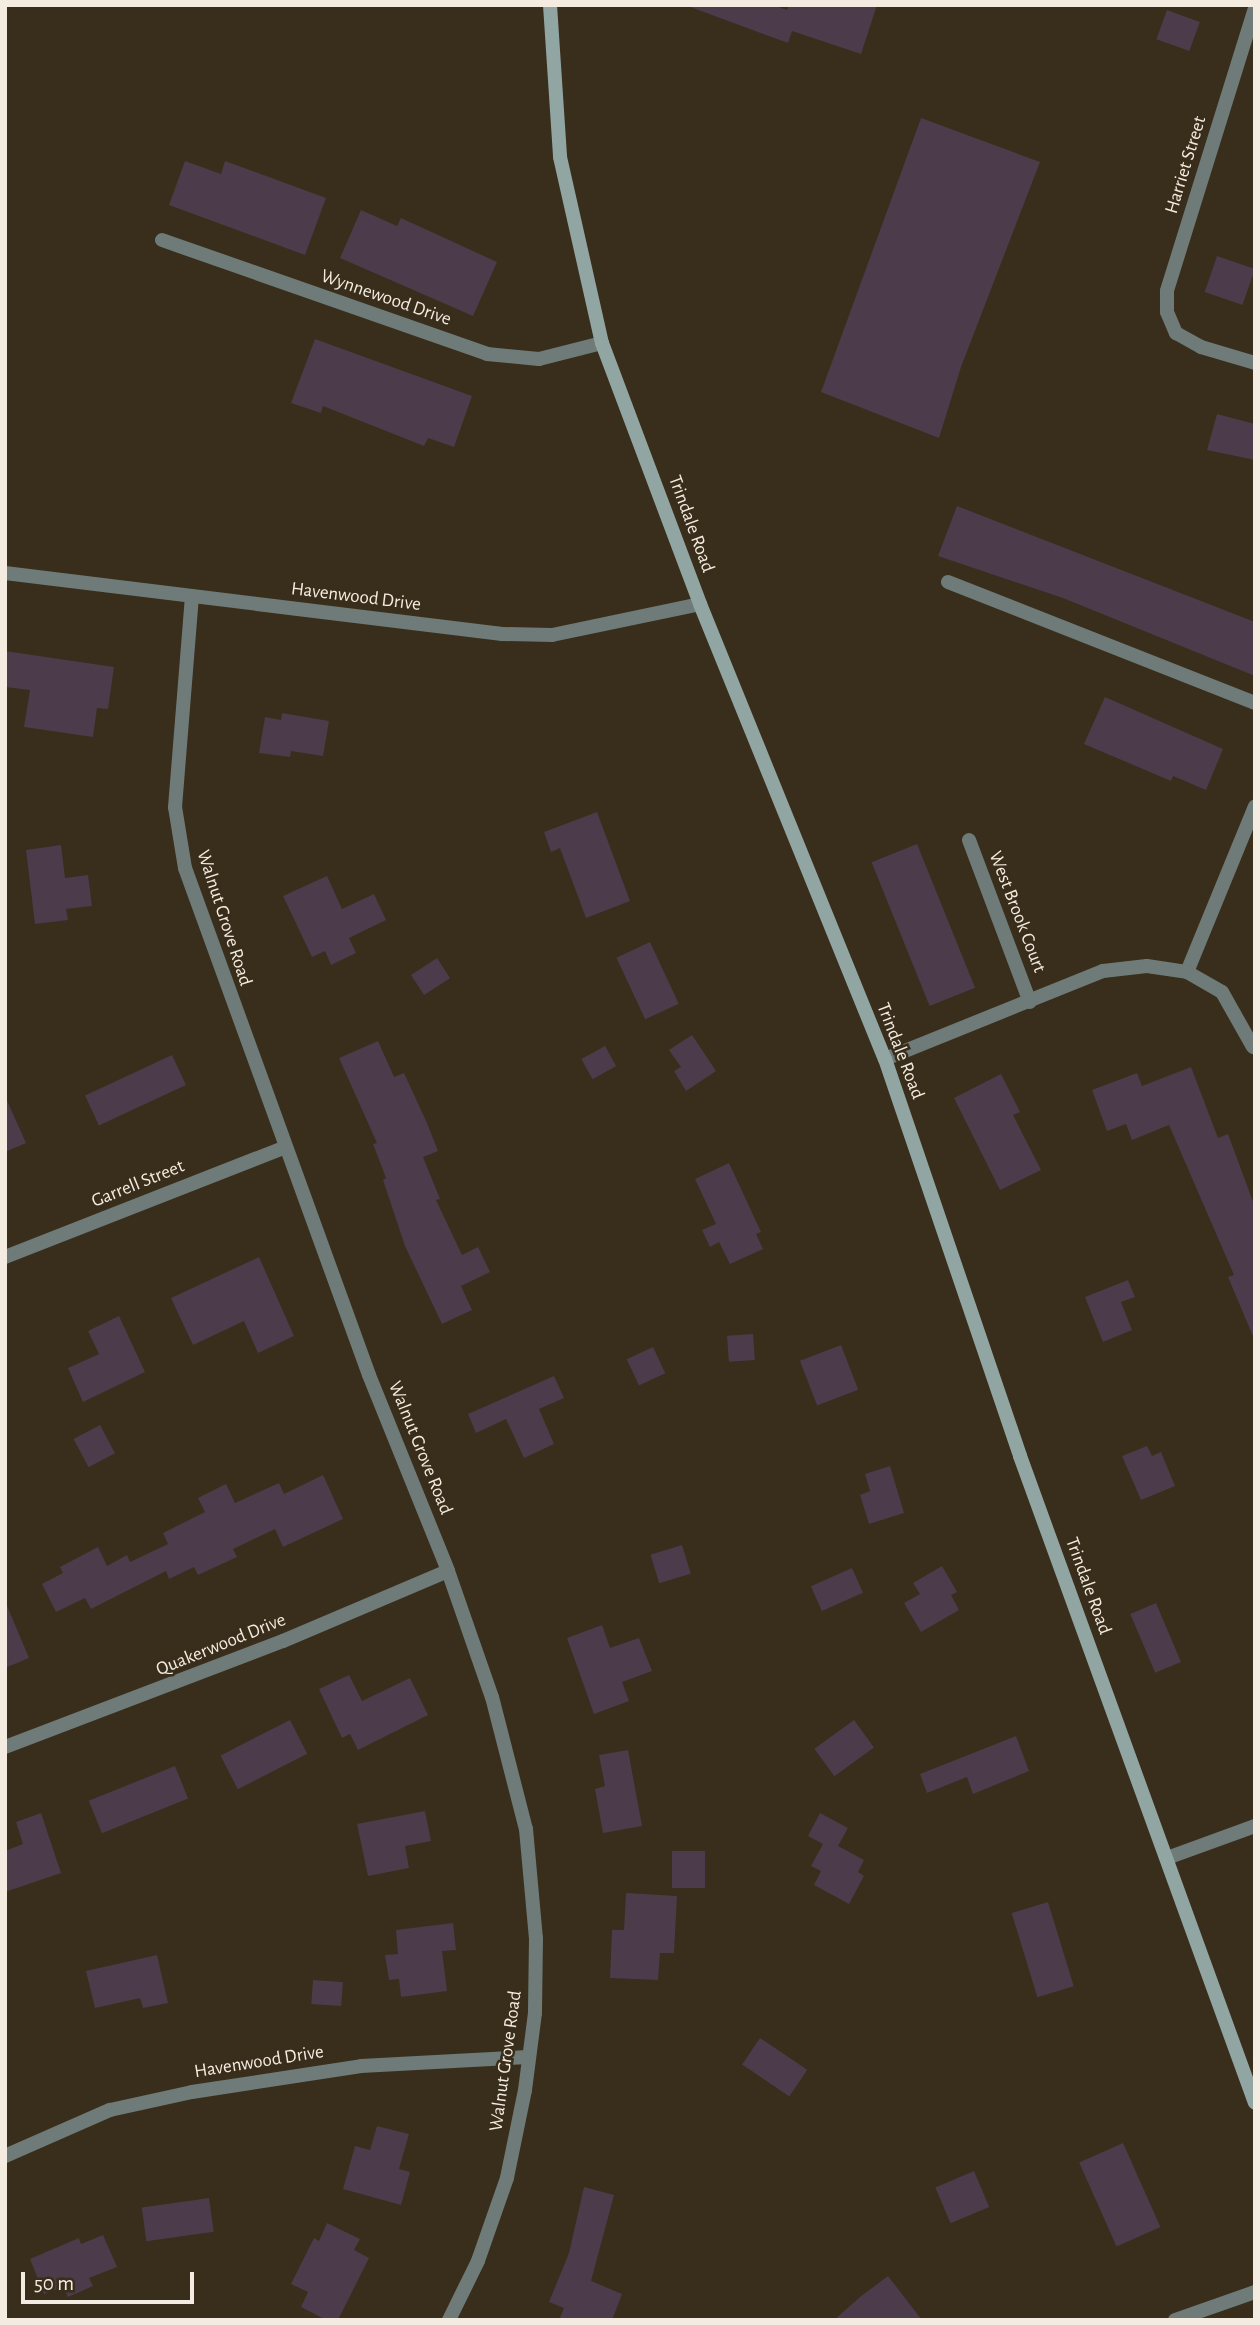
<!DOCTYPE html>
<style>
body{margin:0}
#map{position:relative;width:1260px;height:2325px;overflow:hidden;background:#392d1b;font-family:"Alegreya Sans",sans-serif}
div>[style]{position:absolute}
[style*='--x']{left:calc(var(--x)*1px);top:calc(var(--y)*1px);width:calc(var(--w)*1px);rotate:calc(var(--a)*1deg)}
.building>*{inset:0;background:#4c3b4b;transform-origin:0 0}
.street>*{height:14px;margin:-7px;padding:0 7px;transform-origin:7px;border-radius:7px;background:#6e7b78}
.secondary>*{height:14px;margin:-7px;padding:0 7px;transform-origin:7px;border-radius:7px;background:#91a6a2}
span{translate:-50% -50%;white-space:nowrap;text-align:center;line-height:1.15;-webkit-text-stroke:5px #392d1b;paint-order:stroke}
.street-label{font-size:19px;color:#f4ece0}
.frame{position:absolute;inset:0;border:7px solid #f4ece0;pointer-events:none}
.scale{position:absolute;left:21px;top:2272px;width:173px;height:32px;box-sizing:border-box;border:4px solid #f4ece0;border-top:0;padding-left:9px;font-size:21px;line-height:24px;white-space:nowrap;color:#f4ece0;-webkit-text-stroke:5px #392d1b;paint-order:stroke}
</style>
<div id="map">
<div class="building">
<div style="clip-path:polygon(685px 5px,773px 5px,787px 10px,789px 5px,877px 5px,861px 54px,792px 31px,788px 43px)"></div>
<div style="left:1167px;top:10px;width:35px;height:31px;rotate:20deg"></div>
<div style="clip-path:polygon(921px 118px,1040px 162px,961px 367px,939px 438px,821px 392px)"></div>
<div style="clip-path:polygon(185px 161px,221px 174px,225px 161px,326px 198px,305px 255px,169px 205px)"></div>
<div style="clip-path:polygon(361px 210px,397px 226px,401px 218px,497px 262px,473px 316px,340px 258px)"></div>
<div style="left:1217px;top:256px;width:40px;height:38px;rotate:19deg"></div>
<div style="clip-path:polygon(315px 339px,472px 396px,454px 447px,428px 438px,424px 446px,323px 406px,321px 413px,291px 403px)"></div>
<div style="clip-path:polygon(1217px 414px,1255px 424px,1255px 460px,1207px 450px)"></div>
<div style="clip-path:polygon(957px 506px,1255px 622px,1255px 676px,1063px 598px,938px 556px)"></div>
<div style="clip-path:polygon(5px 651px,114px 667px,108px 709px,97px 708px,93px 737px,24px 727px,30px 690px,5px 687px)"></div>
<div style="clip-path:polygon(1105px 697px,1223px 749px,1206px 790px,1173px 776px,1171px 781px,1084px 744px)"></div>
<div style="clip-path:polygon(282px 713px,329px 721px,323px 756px,291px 751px,290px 757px,259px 753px,265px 717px,281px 720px)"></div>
<div style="clip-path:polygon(597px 812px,630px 901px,586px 918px,560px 848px,551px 852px,544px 832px)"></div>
<div style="left:917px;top:844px;width:155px;height:49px;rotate:68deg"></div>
<div style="clip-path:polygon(61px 845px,65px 878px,88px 875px,92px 906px,66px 909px,68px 920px,35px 924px,26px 850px)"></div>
<div style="clip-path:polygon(327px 876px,342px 909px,374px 894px,386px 920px,349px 938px,356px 953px,331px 965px,325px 951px,312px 957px,283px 896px)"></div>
<div style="left:650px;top:942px;width:68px;height:37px;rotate:65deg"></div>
<div style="left:437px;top:958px;width:24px;height:31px;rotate:57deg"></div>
<div style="clip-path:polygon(692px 1035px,716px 1071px,686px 1091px,674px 1071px,681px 1067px,669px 1050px)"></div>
<div style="clip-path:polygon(378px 1041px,394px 1077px,404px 1073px,427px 1123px,438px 1151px,423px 1157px,440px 1199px,436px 1200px,462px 1255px,478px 1247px,490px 1272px,461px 1286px,472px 1310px,442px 1324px,405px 1246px,383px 1180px,386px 1178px,373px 1144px,377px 1143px,339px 1058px)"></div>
<div style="left:605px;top:1046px;width:23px;height:27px;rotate:61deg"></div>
<div style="left:172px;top:1055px;width:33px;height:96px;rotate:65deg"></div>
<div style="clip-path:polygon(1191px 1067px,1218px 1138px,1228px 1134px,1255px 1207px,1255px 1341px,1228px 1277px,1234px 1275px,1169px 1125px,1132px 1140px,1126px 1124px,1107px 1131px,1092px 1090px,1137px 1073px,1142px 1086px)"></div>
<div style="clip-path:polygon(1001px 1074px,1020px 1112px,1013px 1115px,1041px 1170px,1000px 1190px,954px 1098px)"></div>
<div style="clip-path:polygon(5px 1096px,26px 1143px,5px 1152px)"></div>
<div style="clip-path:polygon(729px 1163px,761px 1232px,756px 1234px,763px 1249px,730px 1264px,719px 1242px,710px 1247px,702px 1230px,716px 1224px,695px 1179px)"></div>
<div style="clip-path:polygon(259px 1257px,294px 1336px,258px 1353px,244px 1321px,193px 1345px,171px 1298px)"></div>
<div style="clip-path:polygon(1128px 1280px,1135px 1297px,1121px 1302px,1132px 1330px,1103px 1342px,1085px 1297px)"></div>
<div style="clip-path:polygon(119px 1316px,145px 1372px,83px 1402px,68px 1368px,99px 1354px,88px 1331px)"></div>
<div style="left:753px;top:1334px;width:26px;height:26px;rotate:86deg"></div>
<div style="left:841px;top:1345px;width:48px;height:44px;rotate:69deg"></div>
<div style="left:653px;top:1347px;width:29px;height:29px;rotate:65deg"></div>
<div style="clip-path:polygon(554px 1376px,564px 1398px,539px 1409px,554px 1444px,524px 1458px,506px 1419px,476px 1433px,468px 1414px)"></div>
<div style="left:100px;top:1425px;width:32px;height:30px;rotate:62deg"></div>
<div style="clip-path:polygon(1147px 1446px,1152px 1456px,1161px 1452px,1175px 1486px,1141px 1500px,1122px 1456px)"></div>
<div style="clip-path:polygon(890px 1466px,904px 1513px,869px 1524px,860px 1495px,870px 1491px,865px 1474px)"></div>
<div style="clip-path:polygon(323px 1475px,343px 1519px,283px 1547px,275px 1529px,233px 1549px,237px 1557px,198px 1575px,194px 1567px,169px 1579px,166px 1571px,91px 1609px,85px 1598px,56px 1612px,42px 1584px,63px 1573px,60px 1567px,98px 1547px,107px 1566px,127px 1555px,130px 1562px,168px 1544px,163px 1533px,205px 1512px,198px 1498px,226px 1484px,235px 1503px,279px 1483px,284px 1494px)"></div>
<div style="left:682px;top:1545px;width:30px;height:33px;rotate:73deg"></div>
<div style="clip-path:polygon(942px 1566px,957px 1592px,951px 1595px,959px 1610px,921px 1632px,904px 1603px,920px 1594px,913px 1583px)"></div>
<div style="left:852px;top:1568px;width:27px;height:45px;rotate:66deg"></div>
<div style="clip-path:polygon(5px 1601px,29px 1658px,5px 1668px)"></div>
<div style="left:1156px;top:1603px;width:64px;height:28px;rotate:67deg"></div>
<div style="clip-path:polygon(602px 1625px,610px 1648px,639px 1638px,652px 1671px,622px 1682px,629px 1701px,594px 1714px,567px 1638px)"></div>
<div style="clip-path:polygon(349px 1675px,362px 1701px,410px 1678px,428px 1715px,358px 1750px,350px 1734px,342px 1738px,319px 1689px)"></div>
<div style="left:290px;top:1720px;width:38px;height:78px;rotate:63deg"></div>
<div style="left:854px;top:1720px;width:34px;height:49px;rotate:54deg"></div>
<div style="clip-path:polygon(1016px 1736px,1029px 1771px,973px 1794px,967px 1777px,927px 1793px,920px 1774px)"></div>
<div style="clip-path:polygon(628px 1750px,642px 1826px,603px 1833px,595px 1789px,605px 1786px,599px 1755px)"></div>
<div style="left:175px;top:1766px;width:35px;height:93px;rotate:68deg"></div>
<div style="clip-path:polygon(425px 1811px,431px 1841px,405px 1846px,409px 1868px,368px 1876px,357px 1824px)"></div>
<div style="clip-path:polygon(41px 1813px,61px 1873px,5px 1892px,5px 1851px,23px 1844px,16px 1822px)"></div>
<div style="clip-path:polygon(820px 1813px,848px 1828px,838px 1846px,864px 1860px,858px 1872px,864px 1876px,849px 1904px,814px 1885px,821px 1871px,811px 1866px,823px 1844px,808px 1836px)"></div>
<div style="left:672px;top:1851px;width:33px;height:37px"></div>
<div style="clip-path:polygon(626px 1893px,677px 1896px,674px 1953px,660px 1953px,658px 1980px,610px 1978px,612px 1930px,624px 1930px)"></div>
<div style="left:1048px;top:1902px;width:88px;height:38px;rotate:73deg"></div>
<div style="clip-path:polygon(453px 1923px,456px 1950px,442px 1951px,447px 1991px,401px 1997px,399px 1979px,389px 1980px,385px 1955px,398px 1954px,396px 1930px)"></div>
<div style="clip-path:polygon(157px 1955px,168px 2003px,143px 2008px,140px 1998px,95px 2008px,86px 1971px)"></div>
<div style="left:313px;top:1980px;width:30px;height:24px;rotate:4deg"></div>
<div style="left:760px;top:2038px;width:57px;height:32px;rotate:34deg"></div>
<div style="clip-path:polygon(377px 2126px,409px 2134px,399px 2169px,410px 2172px,401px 2205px,343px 2189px,355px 2146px,370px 2150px)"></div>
<div style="left:1123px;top:2143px;width:92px;height:48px;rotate:66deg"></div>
<div style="left:974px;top:2171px;width:39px;height:42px;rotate:67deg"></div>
<div style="clip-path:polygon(584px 2187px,614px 2195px,591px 2281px,622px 2294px,612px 2320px,559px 2320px,564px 2308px,549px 2302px,569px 2253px)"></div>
<div style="left:209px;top:2198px;width:34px;height:68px;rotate:82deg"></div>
<div style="clip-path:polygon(327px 2223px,360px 2239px,354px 2250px,369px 2258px,338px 2320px,326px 2320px,301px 2307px,308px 2292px,291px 2284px,314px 2238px,319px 2241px)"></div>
<div style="clip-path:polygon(103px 2235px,117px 2267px,89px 2278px,93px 2286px,68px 2297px,63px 2287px,44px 2294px,30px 2259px,79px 2238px,81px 2244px)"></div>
<div style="clip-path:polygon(888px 2276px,922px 2320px,834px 2320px,860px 2297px)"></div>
</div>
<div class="street">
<div style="--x:1255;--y:8;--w:296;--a:107.3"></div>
<div style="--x:1167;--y:291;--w:21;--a:90"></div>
<div style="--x:1167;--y:312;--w:23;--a:67"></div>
<div style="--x:1176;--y:333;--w:29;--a:29"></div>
<div style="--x:1201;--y:347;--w:56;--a:16.5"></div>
<div style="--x:162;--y:240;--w:344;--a:19.3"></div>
<div style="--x:487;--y:354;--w:52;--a:5.5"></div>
<div style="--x:539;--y:359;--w:65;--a:-14.3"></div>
<div style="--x:5;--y:573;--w:501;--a:7"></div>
<div style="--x:502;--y:634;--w:50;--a:1.1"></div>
<div style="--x:552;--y:635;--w:151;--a:-11.8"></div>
<div style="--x:948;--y:582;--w:330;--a:21.5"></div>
<div style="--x:192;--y:596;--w:212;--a:94.6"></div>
<div style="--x:175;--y:807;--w:62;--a:80.7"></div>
<div style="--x:185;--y:868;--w:539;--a:70.05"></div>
<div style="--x:369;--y:1375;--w:211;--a:68"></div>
<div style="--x:448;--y:1571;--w:133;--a:70.8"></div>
<div style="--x:492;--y:1697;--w:136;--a:75.6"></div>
<div style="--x:526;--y:1829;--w:109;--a:84.8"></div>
<div style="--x:536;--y:1938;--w:75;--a:90.8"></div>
<div style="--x:535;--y:2013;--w:78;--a:97.4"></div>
<div style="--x:525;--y:2090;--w:90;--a:101.6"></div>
<div style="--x:507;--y:2178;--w:88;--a:109.3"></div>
<div style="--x:478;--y:2261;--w:66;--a:116.2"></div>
<div style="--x:969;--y:840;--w:173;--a:69.4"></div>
<div style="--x:1187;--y:972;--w:179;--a:-67.7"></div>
<div style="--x:885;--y:1059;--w:235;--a:-22"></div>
<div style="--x:1103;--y:971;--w:44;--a:-6.5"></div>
<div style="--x:1147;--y:966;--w:40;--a:8.5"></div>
<div style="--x:1187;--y:972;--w:40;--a:29.7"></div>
<div style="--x:1222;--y:992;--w:63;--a:60.6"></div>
<div style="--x:5;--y:1257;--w:301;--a:-21.4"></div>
<div style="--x:5;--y:1747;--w:298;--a:-20.9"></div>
<div style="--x:283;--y:1641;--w:179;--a:-23"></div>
<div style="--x:1167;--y:1858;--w:94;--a:-20"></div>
<div style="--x:5;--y:2156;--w:115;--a:-23.7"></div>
<div style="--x:110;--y:2110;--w:84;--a:-12.4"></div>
<div style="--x:192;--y:2092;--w:171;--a:-8.7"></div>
<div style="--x:361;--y:2066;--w:168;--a:-3.1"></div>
<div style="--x:1175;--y:2320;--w:85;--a:-19.3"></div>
</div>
<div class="secondary">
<div style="--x:550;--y:5;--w:152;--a:86.2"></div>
<div style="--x:560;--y:157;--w:191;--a:77.3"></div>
<div style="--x:602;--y:343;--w:279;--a:69.4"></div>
<div style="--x:700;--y:604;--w:491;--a:67.9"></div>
<div style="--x:885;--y:1059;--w:419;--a:71.2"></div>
<div style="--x:1020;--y:1456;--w:688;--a:70.04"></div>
</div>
<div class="street-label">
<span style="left:1186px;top:165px;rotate:-73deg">Harriet Street</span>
<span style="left:386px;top:298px;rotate:19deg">Wynnewood Drive</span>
<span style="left:691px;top:524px;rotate:70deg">Trindale Road</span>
<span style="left:356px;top:597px;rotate:7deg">Havenwood Drive</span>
<span style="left:1017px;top:912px;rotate:69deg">West Brook Court</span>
<span style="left:224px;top:918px;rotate:72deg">Walnut Grove Road</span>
<span style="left:900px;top:1051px;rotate:69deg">Trindale Road</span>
<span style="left:138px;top:1184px;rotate:-22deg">Garrell Street</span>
<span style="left:420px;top:1448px;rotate:68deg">Walnut Grove Road</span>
<span style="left:1088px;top:1586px;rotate:70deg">Trindale Road</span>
<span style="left:221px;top:1645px;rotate:-22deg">Quakerwood Drive</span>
<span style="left:506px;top:2061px;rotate:-82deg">Walnut Grove Road</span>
<span style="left:259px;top:2062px;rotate:-9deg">Havenwood Drive</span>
</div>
<div class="frame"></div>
<div class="scale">50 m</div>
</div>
